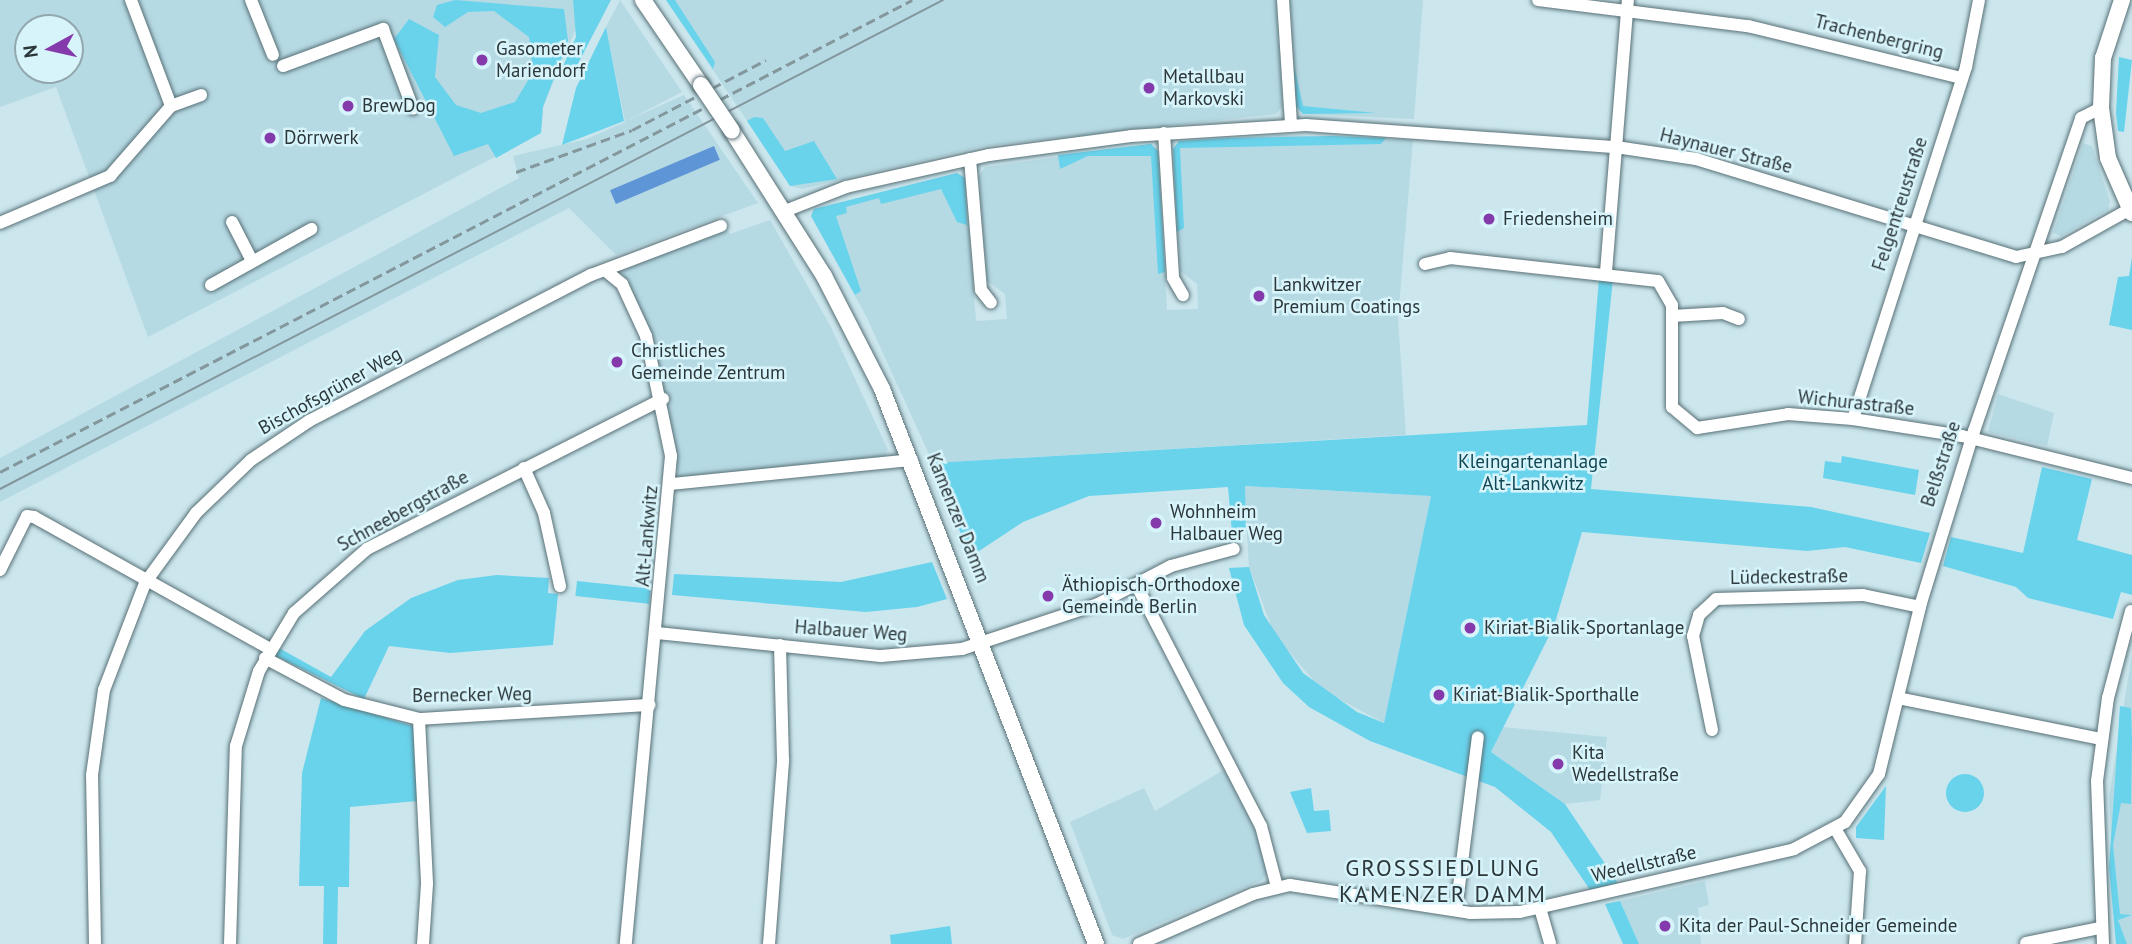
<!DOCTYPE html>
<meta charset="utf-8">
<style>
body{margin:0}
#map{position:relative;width:2132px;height:944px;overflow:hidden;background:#cbe6ed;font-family:"PT Sans",sans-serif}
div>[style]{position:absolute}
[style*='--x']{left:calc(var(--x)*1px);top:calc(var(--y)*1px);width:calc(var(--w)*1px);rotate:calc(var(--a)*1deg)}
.built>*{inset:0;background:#b6dae4}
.green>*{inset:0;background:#69d3ec;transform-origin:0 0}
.round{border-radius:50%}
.water>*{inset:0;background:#5e95d7;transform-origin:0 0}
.roads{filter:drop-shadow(0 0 2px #587076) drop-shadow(0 0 2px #587076)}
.street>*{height:12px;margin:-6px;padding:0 6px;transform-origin:6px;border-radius:6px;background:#fff}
.secondary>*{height:16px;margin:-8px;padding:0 8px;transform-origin:8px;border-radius:8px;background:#fff}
.tram>*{height:2px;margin:-1px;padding:0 1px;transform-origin:1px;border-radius:1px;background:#83979c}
.rail>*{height:2.5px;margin-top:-1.25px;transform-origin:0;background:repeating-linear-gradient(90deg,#83979c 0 10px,transparent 0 15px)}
.bridges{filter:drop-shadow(0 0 2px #587076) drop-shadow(0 0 2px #587076)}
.secondary-bridge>*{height:16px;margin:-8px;padding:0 8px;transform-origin:8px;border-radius:8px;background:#fff}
.dots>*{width:19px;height:19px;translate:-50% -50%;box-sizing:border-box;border:4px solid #d8f4fb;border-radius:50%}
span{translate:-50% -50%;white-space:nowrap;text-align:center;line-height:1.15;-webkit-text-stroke:5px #d8f4fb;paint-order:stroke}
.street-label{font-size:19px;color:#2c373a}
.poi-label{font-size:19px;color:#2c373a}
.left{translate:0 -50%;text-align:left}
.park-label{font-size:19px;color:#104753}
.quarter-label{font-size:23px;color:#2c373a;letter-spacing:2px}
.north{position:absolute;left:14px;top:14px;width:70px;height:70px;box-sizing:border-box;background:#d8f4fb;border:2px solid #93a8ae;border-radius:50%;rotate:262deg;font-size:19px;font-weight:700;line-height:28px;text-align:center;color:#2c373a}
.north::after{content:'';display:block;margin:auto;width:24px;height:32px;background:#853aac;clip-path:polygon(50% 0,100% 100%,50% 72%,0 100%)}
</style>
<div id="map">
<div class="built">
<div style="clip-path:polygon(evenodd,0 0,573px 0,577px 26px,543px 107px,541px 133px,148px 337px,56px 87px,0 107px,0 0,28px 28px,70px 28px,70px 70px,28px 70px,28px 28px)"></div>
<div style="clip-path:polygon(620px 0,682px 92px,626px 121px,684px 95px,758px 203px,616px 255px,569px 208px,0 502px,0 458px,519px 178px,513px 156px,587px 139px,625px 122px,606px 27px)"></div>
<div style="clip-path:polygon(666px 0,1276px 0,1283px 106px,1276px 114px,984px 146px,802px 189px,790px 186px,755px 117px,747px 121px)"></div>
<div style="clip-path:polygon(1290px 0,1423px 0,1414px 119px,1303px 114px,1296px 106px)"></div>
<div style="clip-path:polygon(1279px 135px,1413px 140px,1398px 319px,1406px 435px,933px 463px,866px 316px,811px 216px,814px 209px,957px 173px,965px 178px,976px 321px,1007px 319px,1005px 294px,987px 281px,979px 176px,985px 167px,1151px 144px,1158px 151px,1167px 310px,1198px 309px,1197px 284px,1180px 271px,1173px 149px,1179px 141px)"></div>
<div style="clip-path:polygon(2083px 143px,2092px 146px,2110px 202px,2108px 210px,2061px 236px,2053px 233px)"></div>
<div style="clip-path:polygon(770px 220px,831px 327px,888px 450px,884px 458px,679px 477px,658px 359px,622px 271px,726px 228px,730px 234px)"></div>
<div style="clip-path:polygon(1998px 394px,2054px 413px,2047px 446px,1988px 432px)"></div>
<div style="clip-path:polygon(1244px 486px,1431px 496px,1384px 723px,1322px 690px,1275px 636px,1249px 567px)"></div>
<div style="clip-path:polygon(2132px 654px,2132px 944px,2117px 944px,2109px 797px)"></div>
<div style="clip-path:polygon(1503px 727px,1607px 737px,1600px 800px,1565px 804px,1491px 752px)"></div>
<div style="clip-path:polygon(1225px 769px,1257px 834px,1268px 872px,1262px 880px,1123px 939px,1112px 935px,1070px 822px,1144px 788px,1155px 811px)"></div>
<div style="clip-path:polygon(1705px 881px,1709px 905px,1698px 908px,1701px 944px,1639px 944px,1620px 901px)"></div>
</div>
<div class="green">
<div style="clip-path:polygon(455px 0,564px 9px,568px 41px,543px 107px,541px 133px,496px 158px,488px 144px,454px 156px,394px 39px,409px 19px,439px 35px,435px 77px,456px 105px,481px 113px,515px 102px,533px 72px,529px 37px,494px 11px,468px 12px,445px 27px,433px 17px,437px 5px)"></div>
<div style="clip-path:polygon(573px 0,611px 0,570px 79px,560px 73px,576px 37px)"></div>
<div style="clip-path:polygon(666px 0,675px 0,684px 14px,715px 62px,713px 69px)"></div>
<div style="clip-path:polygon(606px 27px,624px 121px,562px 145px,576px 88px)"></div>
<div style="clip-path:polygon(2119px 57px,2132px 60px,2124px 132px,2118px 131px,2116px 113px)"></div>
<div style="clip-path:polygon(1294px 65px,1303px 106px,1376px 113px,1303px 114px,1296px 106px)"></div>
<div style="clip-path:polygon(754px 117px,763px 118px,785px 151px,814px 141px,837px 179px,790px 186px,747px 121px)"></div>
<div style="clip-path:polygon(1229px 138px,1332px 136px,1386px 138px,1381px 144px,1180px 148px,1184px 228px,1177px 232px,1173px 149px,1179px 141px)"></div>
<div style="clip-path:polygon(1151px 144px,1158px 151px,1165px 272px,1158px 274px,1151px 156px,1088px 156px,1060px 169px,1058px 155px)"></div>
<div style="clip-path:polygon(957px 173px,965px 178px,967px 225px,957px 222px,941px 189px,881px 204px,879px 198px,846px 207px,847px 213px,836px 216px,861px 291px,855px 295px,811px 216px,814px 209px)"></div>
<div style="clip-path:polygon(2132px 257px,2132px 330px,2109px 325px,2118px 277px,2129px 276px)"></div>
<div style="clip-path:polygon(1599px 278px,1613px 279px,1591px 489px,1811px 507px,1930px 533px,1921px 563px,1845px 547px,1807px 551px,1582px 532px,1554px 626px,1491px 752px,1565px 804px,1618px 883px,1590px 890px,1551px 832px,1495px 787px,1370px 741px,1309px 707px,1283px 683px,1244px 625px,1229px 568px,1249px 567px,1264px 615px,1303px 673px,1357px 712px,1384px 723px,1431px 496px,1245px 486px,1246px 532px,1232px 533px,1228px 487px,1089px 496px,1023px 522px,970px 557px,933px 463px,1587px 425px)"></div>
<div style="clip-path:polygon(1842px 456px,1919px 470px,1915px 495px,1823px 478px,1825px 461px,1841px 463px)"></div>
<div style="clip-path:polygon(2042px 467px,2092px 479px,2077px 540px,2132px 555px,2132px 595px,2121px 592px,2113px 619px,2028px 598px,2016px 587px,1943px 566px,1951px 537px,2023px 553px)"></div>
<div style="clip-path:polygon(932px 562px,947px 599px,917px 607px,866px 612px,672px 595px,674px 574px,841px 582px)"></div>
<div style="clip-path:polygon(497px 575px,549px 578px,548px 593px,558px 594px,553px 645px,450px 653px,389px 646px,364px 699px,274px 655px,279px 648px,331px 677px,365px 631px,411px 598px,458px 580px)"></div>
<div style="left:577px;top:581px;width:74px;height:15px;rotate:6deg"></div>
<div style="clip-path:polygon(321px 698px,413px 726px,417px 801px,350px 807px,349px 887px,338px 887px,337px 944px,323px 944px,324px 886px,299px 886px,302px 773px)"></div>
<div style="clip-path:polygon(2120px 706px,2131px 708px,2132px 740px,2131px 804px,2121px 803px,2113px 845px,2120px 914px,2132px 915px,2118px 920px,2127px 944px,2116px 944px,2109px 867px)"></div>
<div class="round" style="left:1946px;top:774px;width:38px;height:38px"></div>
<div style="clip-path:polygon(1886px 786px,1884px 840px,1856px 838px,1856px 827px)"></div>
<div style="clip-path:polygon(1311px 788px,1314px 811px,1329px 810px,1331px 831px,1307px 833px,1290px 792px)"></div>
<div style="clip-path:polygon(1620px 901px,1639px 944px,1623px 944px,1605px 904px)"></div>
<div style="clip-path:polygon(950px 926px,952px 944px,891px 944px,890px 935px)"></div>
</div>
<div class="water">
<div style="left:714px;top:146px;width:15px;height:113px;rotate:67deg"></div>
</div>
<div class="roads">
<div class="street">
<div style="--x:131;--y:0;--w:113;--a:69.3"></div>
<div style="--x:251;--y:0;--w:59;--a:68.2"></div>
<div style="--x:1283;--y:0;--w:125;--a:86.3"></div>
<div style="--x:1538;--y:0;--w:212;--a:7.1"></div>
<div style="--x:1748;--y:26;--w:220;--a:13.7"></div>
<div style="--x:283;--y:66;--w:107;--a:-20.3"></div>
<div style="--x:383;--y:29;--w:85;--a:69.4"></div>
<div style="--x:1164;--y:133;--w:145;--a:86.4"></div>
<div style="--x:1173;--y:278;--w:20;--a:60"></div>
<div style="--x:970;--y:159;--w:131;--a:85.2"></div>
<div style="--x:981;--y:290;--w:16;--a:52"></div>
<div style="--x:785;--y:211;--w:66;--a:-21.5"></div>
<div style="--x:846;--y:187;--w:147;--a:-12.6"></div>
<div style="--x:989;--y:155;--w:143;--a:-7.6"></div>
<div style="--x:1131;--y:136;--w:175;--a:-3.6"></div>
<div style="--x:1306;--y:125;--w:311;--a:4.1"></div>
<div style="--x:1616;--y:147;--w:81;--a:8.5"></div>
<div style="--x:1696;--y:159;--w:335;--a:17"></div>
<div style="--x:2016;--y:257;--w:47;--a:-12.3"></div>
<div style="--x:2062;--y:247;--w:78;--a:-29.2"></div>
<div style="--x:232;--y:222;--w:42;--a:62.8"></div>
<div style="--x:0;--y:223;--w:120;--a:-23.1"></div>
<div style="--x:110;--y:176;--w:93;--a:-48.9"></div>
<div style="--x:171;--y:106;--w:32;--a:-20"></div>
<div style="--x:1425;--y:264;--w:26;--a:-13"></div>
<div style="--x:1450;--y:258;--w:209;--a:6.3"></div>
<div style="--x:1658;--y:281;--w:28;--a:60"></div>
<div style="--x:1672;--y:305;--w:102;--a:90"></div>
<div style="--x:1672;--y:407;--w:33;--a:40"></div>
<div style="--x:1697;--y:428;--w:92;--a:-8.7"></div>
<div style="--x:1788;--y:414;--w:65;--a:4.4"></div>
<div style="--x:1853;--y:419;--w:110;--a:8.9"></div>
<div style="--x:1962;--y:436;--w:175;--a:13.9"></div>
<div style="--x:606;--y:271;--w:21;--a:39"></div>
<div style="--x:622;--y:284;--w:57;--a:65.2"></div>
<div style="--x:646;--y:336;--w:123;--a:78.2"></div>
<div style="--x:671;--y:456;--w:490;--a:95.3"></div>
<div style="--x:1606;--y:272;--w:273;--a:-85.4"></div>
<div style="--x:211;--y:285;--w:115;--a:-29.2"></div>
<div style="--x:1672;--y:316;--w:51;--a:-3.4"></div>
<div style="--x:1723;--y:313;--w:17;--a:21"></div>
<div style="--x:1853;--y:419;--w:370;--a:-72.2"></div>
<div style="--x:1966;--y:67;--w:68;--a:-79"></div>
<div style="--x:524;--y:468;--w:49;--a:66"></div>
<div style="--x:544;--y:513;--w:75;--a:77.6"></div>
<div style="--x:671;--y:484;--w:242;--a:-5.7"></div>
<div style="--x:0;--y:570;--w:60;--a:-63.4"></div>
<div style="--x:27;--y:516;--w:7;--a:8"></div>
<div style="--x:34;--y:517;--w:270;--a:29.2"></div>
<div style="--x:1137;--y:586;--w:270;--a:62.7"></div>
<div style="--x:1261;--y:826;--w:63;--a:75.3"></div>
<div style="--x:657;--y:633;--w:225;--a:5.9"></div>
<div style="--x:881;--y:656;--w:81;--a:-4.9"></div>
<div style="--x:962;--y:649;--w:143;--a:-18.3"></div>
<div style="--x:1098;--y:604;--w:82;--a:-27.5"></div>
<div style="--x:1171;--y:566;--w:65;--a:-15.1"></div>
<div style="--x:265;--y:658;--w:89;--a:28"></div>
<div style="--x:344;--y:700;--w:77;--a:14.2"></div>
<div style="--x:419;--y:719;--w:231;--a:-3.5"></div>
<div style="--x:1898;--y:698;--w:208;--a:11.4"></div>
<div style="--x:419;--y:719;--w:165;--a:87.2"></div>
<div style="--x:427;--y:884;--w:60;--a:93.8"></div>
<div style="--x:1712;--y:730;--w:96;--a:-101.4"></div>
<div style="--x:1693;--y:636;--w:22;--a:-74"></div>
<div style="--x:1699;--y:615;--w:23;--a:-43"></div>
<div style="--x:1716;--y:599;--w:147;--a:-1.6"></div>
<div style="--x:1863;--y:595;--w:58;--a:11.9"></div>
<div style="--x:1836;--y:830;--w:48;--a:59.7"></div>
<div style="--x:1860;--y:871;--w:73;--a:93.9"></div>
<div style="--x:1540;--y:908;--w:37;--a:74"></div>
<div style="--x:1456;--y:910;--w:174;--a:-82.8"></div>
<div style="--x:2026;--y:943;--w:76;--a:-11.5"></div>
<div style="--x:95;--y:944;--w:169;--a:-91"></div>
<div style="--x:92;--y:775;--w:86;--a:-82"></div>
<div style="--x:104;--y:690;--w:115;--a:-69"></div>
<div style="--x:145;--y:583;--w:87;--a:-53.9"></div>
<div style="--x:196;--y:513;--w:76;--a:-43.9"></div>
<div style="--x:251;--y:460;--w:70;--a:-33.9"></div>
<div style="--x:309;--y:421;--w:318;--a:-27.4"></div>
<div style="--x:591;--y:275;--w:139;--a:-20.7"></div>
<div style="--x:230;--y:944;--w:198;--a:-88.3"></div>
<div style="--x:236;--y:746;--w:78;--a:-73"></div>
<div style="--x:259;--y:671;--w:68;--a:-58.9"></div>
<div style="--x:294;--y:613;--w:97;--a:-41.2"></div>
<div style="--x:367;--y:549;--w:332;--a:-26.9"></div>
<div style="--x:769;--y:944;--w:185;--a:-85.6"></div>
<div style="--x:783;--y:760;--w:115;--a:-91.5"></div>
<div style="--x:1139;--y:944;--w:124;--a:-23.7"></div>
<div style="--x:1253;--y:894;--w:38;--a:-14"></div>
<div style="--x:1290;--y:885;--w:182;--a:8.8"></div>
<div style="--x:1470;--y:913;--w:50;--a:-1.1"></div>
<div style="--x:1520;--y:912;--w:281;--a:-12.9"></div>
<div style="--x:1794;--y:849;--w:58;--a:-27.9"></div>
<div style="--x:1845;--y:822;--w:59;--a:-54.7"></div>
<div style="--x:1879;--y:774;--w:176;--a:-76.2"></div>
<div style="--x:1921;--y:603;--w:180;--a:-72.9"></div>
<div style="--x:1974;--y:431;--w:331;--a:-71.1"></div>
<div style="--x:2081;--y:118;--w:22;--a:-27"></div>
<div style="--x:2103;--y:944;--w:163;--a:-92.1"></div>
<div style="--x:2097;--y:781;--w:84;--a:-82.5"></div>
<div style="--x:2108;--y:698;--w:90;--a:-75.2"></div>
</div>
<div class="secondary">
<div style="--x:643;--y:0;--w:103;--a:55.7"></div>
<div style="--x:2122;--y:0;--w:61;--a:108.1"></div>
<div style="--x:2103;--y:58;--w:50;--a:92.3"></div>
<div style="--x:2101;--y:108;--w:50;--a:82"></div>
<div style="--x:2108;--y:158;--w:60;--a:66.4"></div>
<div style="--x:732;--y:131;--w:172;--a:57.6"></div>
<div style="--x:824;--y:276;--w:127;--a:62.8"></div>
<div style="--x:882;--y:389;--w:595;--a:68.91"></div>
</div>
</div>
<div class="tram">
<div style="--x:0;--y:489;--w:1062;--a:-27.41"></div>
</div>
<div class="rail">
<div style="--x:516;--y:172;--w:123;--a:-19.9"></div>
<div style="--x:632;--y:130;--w:151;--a:-27.6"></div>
<div style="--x:0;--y:472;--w:1027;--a:-27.36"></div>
</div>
<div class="bridges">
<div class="secondary-bridge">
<div style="--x:701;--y:85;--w:55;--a:56"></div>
</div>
</div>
<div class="dots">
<div style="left:482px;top:60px;background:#853aac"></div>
<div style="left:1149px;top:88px;background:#853aac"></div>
<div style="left:348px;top:106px;background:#853aac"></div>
<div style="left:270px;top:138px;background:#853aac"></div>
<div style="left:1489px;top:219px;background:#853aac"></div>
<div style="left:1259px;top:296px;background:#853aac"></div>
<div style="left:617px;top:362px;background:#853aac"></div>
<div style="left:1156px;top:523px;background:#853aac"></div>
<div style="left:1048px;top:596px;background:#853aac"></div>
<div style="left:1470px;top:628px;background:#853aac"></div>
<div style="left:1439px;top:695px;background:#853aac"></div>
<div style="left:1558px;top:764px;background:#853aac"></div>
<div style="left:1665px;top:926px;background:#853aac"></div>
</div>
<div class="street-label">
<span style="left:1879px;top:37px;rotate:14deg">Trachenbergring</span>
<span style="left:1726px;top:151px;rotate:14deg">Haynauer Straße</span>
<span style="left:1900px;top:204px;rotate:-72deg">Felgentreustraße</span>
<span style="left:330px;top:391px;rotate:-29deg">Bischofsgrüner Weg</span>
<span style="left:1856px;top:403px;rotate:6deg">Wichurastraße</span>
<span style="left:1941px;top:464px;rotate:-72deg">Belßstraße</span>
<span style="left:403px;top:511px;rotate:-29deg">Schneebergstraße</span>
<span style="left:958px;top:518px;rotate:68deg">Kamenzer Damm</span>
<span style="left:647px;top:536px;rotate:-85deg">Alt-Lankwitz</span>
<span style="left:1789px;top:577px;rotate:-1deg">Lüdeckestraße</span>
<span style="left:851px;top:631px;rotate:4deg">Halbauer Weg</span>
<span style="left:472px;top:695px;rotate:-1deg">Bernecker Weg</span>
<span style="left:1644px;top:864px;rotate:-13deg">Wedellstraße</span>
</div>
<div class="poi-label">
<span class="left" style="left:496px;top:60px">Gasometer<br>Mariendorf</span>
<span class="left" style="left:1163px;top:88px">Metallbau<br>Markovski</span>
<span class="left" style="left:362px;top:106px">BrewDog</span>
<span class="left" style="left:284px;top:138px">Dörrwerk</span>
<span class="left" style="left:1503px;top:219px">Friedensheim</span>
<span class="left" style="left:1273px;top:296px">Lankwitzer<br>Premium Coatings</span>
<span class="left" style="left:631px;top:362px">Christliches<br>Gemeinde Zentrum</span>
<span class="left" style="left:1170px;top:523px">Wohnheim<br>Halbauer Weg</span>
<span class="left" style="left:1062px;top:596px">Äthiopisch-Orthodoxe<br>Gemeinde Berlin</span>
<span class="left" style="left:1484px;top:628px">Kiriat-Bialik-Sportanlage</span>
<span class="left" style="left:1453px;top:695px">Kiriat-Bialik-Sporthalle</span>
<span class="left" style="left:1572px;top:764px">Kita<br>Wedellstraße</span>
<span class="left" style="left:1679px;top:926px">Kita der Paul-Schneider Gemeinde</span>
</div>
<div class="park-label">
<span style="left:1533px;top:473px">Kleingartenanlage<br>Alt-Lankwitz</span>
</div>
<div class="quarter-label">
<span style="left:1443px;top:881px">GROSSSIEDLUNG<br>KAMENZER DAMM</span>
</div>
<div class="north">N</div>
</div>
